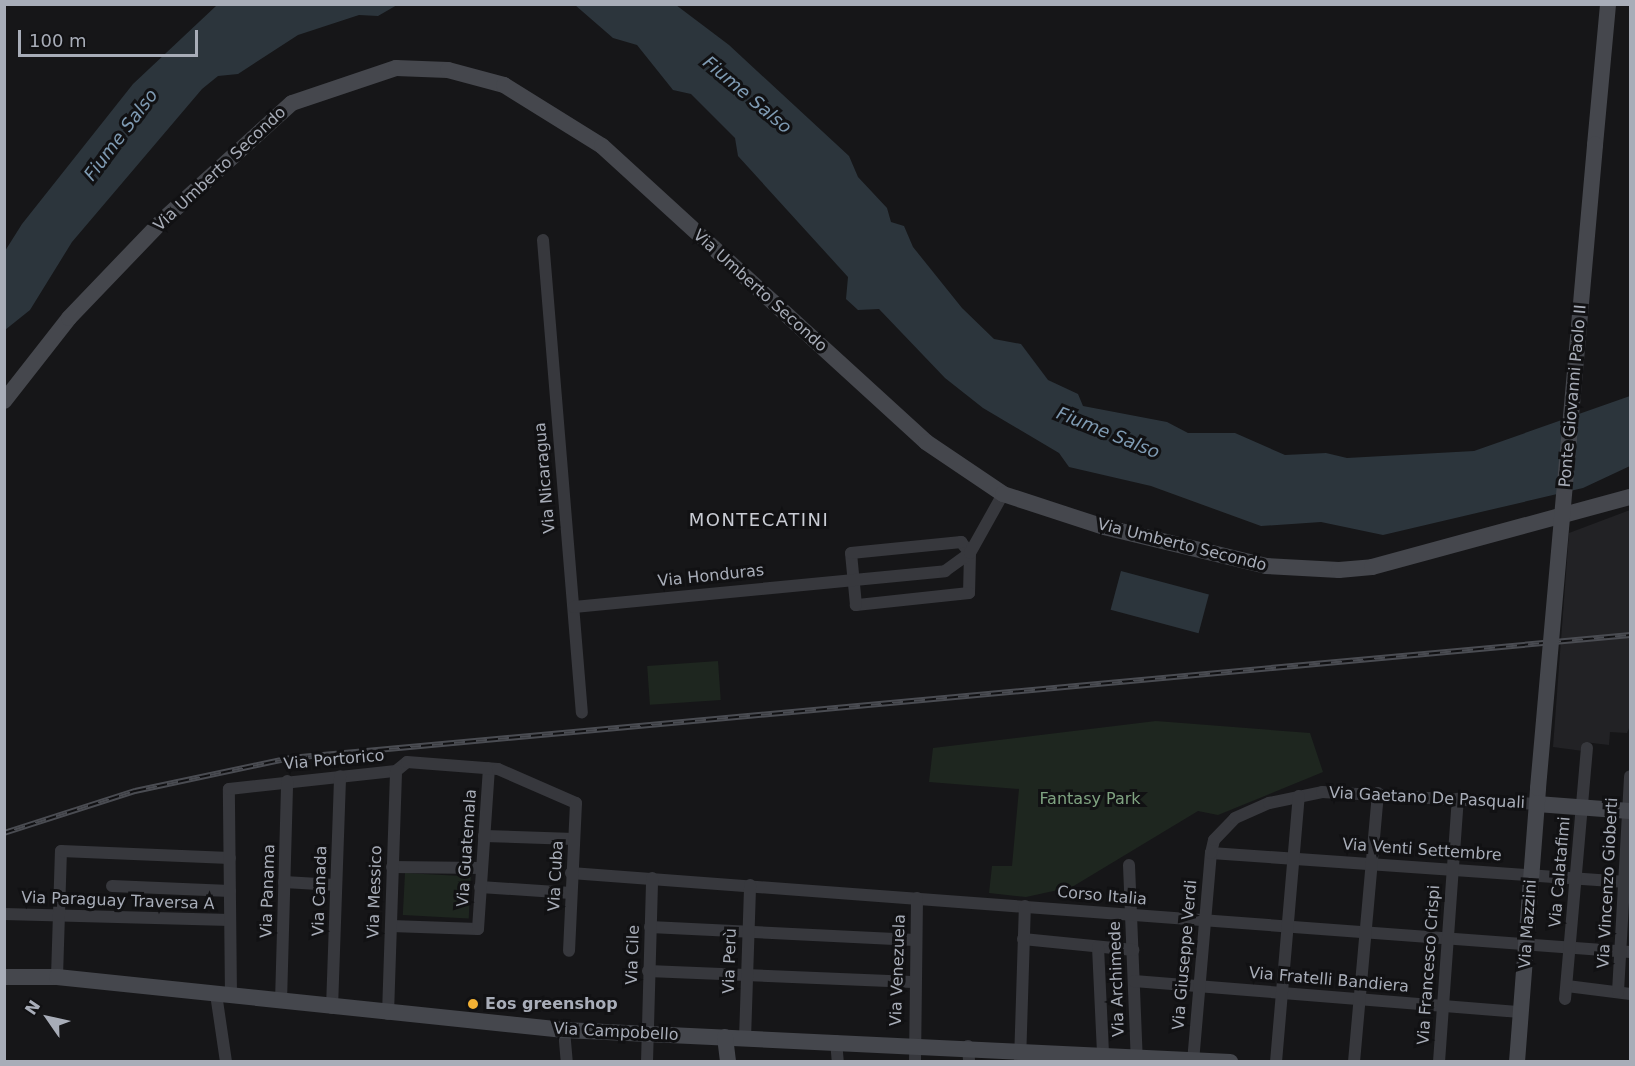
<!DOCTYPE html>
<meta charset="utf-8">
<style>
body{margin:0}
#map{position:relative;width:1635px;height:1066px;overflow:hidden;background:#161618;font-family:"DejaVu Sans",sans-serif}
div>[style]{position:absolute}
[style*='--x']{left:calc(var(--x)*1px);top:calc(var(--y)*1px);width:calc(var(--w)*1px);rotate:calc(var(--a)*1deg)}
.built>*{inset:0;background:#222225}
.green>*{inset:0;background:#1e261f;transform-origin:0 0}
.water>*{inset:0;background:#2c353c;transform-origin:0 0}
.street>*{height:12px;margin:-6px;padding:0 6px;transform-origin:6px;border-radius:6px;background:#37383d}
.secondary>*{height:16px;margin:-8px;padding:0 8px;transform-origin:8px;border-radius:8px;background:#45474d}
.rail>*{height:6px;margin-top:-3px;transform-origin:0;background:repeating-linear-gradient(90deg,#111113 0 11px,#4a4c52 0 22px);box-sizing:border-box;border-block:2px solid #4a4c52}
.secondary-bridge>*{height:16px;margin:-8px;padding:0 8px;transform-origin:8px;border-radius:8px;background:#45474d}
.dots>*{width:16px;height:16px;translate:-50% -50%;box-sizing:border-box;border:3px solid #111113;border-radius:50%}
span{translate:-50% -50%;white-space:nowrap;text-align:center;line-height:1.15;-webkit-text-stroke:6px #111113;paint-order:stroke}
.street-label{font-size:16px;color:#a8adb8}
.park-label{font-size:16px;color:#7fa381}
.poi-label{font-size:16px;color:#a8adb8;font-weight:700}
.left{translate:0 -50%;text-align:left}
.water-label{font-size:18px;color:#7f9bb3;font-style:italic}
.neighbourhood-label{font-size:18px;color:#c9ccd4;letter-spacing:1.5px}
.frame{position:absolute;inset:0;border:6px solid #a8adb8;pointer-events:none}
.north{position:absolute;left:18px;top:988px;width:60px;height:60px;-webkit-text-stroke:4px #111113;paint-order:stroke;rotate:304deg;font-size:16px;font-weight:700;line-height:24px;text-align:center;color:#a8adb8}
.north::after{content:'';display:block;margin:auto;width:21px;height:27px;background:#a8adb8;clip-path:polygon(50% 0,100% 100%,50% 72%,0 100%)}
.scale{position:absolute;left:18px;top:30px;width:180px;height:27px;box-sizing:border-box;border:3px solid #a8adb8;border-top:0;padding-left:8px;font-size:18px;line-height:21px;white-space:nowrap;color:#a8adb8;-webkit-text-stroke:4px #111113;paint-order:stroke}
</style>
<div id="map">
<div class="built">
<div style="clip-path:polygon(1630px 510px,1630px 726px,1627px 733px,1610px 732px,1609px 745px,1584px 742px,1583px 751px,1553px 747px,1569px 533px)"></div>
</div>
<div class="green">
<div style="left:718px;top:661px;width:39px;height:71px;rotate:86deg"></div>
<div style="clip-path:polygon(1156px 721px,1310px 733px,1323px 772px,1218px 815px,1198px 811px,1072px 887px,1026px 897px,989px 893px,992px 866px,1012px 866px,1019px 789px,929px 782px,933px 748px)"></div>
<div style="left:405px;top:873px;width:66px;height:42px;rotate:3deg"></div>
</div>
<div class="water">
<div style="clip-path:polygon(397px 5px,378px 16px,359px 15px,298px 35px,238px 74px,218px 76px,202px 89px,72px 242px,30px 310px,5px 330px,5px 251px,22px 224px,133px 84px,216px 6px)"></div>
<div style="clip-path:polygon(575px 5px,676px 5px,729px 45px,849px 156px,858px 177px,887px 208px,891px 222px,904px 226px,913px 247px,962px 308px,994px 339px,1021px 344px,1048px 380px,1078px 394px,1083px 406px,1167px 422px,1188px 433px,1235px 433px,1285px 455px,1326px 453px,1347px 458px,1474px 451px,1630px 396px,1630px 466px,1583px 488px,1383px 535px,1321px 522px,1261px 526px,1151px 486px,1069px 467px,1059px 453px,983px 408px,945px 378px,879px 309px,858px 310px,846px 299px,848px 277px,738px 156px,735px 138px,691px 94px,673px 90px,637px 45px,613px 38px)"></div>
<div style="left:1121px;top:571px;width:91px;height:40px;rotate:15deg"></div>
</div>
<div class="street">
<div style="--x:543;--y:240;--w:474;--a:85.3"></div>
<div style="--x:961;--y:542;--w:14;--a:51"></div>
<div style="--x:970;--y:553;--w:40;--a:91.4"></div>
<div style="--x:969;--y:593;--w:114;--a:173.9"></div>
<div style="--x:856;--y:605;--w:52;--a:-95.5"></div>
<div style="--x:851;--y:553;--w:111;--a:-5.7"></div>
<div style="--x:574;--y:607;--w:373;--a:-5.5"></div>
<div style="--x:945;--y:571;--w:31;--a:-36"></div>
<div style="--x:970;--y:553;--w:68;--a:-60.8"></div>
<div style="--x:484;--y:836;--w:90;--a:1.9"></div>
<div style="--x:1211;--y:853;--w:420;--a:4"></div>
<div style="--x:1129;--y:865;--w:197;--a:87.7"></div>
<div style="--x:392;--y:867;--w:90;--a:0.6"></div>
<div style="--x:571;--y:873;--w:1062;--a:4.27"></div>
<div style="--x:284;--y:882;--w:52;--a:3.3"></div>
<div style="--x:112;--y:886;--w:118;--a:2.4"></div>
<div style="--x:480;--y:887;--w:91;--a:3.8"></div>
<div style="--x:4;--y:914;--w:226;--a:1.5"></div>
<div style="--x:391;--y:926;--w:87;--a:2"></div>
<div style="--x:478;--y:929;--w:161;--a:-86.1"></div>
<div style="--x:650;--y:927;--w:265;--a:2.8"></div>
<div style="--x:1023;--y:939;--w:111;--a:5.7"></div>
<div style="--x:1098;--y:947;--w:108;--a:87.3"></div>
<div style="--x:648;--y:971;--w:265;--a:2.4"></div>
<div style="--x:57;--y:977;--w:126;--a:-88.2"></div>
<div style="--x:61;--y:851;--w:169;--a:2.4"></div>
<div style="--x:1134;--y:981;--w:388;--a:4.6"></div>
<div style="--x:1567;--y:986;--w:64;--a:7.2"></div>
<div style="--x:1618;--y:992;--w:216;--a:-86.8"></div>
<div style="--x:216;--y:994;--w:69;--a:81.6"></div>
<div style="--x:231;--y:996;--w:207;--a:-90.6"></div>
<div style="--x:229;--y:789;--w:168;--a:-6.2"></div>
<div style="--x:396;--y:771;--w:14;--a:-39"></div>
<div style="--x:407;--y:762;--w:91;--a:4.4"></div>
<div style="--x:498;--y:769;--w:85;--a:23.6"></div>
<div style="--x:576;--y:803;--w:148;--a:92.7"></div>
<div style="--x:1565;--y:999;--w:252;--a:-85"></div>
<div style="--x:281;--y:1002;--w:221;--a:-88.4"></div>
<div style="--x:332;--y:1008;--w:232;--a:-88"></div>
<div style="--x:388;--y:1014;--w:243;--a:-88.1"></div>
<div style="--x:564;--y:1030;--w:32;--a:85"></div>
<div style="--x:745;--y:1039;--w:154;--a:-88.1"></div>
<div style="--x:836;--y:1041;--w:21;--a:85"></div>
<div style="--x:968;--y:1046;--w:16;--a:86"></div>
<div style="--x:647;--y:1062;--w:184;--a:-88.4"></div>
<div style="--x:915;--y:1062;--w:164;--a:-89.3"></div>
<div style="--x:1020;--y:1062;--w:156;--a:-88.2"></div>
<div style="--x:1193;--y:1062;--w:210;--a:-85.1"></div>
<div style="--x:1211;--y:853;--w:13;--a:-77"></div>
<div style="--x:1214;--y:840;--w:30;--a:-46"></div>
<div style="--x:1235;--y:818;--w:37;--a:-24"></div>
<div style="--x:1269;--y:803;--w:54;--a:-11.7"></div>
<div style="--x:1322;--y:792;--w:215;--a:3.2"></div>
<div style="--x:1276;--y:1062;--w:267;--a:-85.1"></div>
<div style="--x:1354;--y:1062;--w:270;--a:-84.9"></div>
<div style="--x:1439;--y:1062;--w:264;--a:-85.9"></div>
</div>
<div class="secondary">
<div style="--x:1595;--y:145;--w:142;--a:-84.7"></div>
<div style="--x:4;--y:401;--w:105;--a:-51.9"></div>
<div style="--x:69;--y:318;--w:139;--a:-46.2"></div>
<div style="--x:165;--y:218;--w:171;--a:-42.2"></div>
<div style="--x:292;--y:103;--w:110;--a:-18.6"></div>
<div style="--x:396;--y:68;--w:52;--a:2.2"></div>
<div style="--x:448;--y:70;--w:58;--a:15"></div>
<div style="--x:504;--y:85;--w:115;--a:31.9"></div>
<div style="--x:602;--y:146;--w:439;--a:42.4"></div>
<div style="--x:926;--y:442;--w:93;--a:34"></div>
<div style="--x:1003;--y:494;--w:106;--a:18.1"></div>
<div style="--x:1104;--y:527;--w:167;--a:13.5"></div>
<div style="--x:1266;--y:566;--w:73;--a:3.1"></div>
<div style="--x:1339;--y:570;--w:33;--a:-5"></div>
<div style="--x:1372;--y:567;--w:267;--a:-15.2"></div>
<div style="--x:1537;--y:804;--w:93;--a:4.3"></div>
<div style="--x:4;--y:977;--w:53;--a:0"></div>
<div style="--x:57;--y:977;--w:510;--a:5.97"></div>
<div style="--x:564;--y:1030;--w:667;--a:2.75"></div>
<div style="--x:725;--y:1037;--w:25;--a:83"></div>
<div style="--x:1517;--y:1062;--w:275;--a:-85.6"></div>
</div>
<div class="rail">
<div style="--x:4;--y:833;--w:138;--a:-17.8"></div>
<div style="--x:135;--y:791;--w:158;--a:-12"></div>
<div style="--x:290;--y:758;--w:1346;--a:-5.24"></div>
</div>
<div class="secondary-bridge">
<div style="--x:1538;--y:788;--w:646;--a:-84.93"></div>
</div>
<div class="dots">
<div style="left:473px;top:1004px;background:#f2b134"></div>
</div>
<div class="street-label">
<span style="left:220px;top:169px;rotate:-43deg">Via Umberto Secondo</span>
<span style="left:760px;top:291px;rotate:42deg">Via Umberto Secondo</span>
<span style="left:1573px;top:396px;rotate:-85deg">Ponte Giovanni Paolo II</span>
<span style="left:545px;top:478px;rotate:-95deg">Via Nicaragua</span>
<span style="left:1182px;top:545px;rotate:14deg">Via Umberto Secondo</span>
<span style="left:711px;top:576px;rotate:-6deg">Via Honduras</span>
<span style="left:334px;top:760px;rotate:-5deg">Via Portorico</span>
<span style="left:1427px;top:798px;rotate:3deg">Via Gaetano De Pasquali</span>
<span style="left:467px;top:848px;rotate:-86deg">Via Guatemala</span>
<span style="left:1422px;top:850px;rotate:4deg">Via Venti Settembre</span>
<span style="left:1560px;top:872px;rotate:-85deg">Via Calatafimi</span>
<span style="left:556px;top:876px;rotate:-87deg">Via Cuba</span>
<span style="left:1608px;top:883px;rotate:-87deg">Via Vincenzo Gioberti</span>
<span style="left:268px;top:891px;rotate:-88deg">Via Panama</span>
<span style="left:320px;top:891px;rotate:-88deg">Via Canada</span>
<span style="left:375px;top:892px;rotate:-88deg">Via Messico</span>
<span style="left:1102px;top:896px;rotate:5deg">Corso Italia</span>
<span style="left:118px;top:901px;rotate:2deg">Via Paraguay Traversa A</span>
<span style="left:1528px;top:924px;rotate:-86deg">Via Mazzini</span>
<span style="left:633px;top:955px;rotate:-88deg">Via Cile</span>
<span style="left:1185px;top:955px;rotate:-85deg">Via Giuseppe Verdi</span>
<span style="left:730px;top:961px;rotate:-88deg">Via Perù</span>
<span style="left:1429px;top:965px;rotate:-86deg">Via Francesco Crispi</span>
<span style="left:898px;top:970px;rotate:-88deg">Via Venezuela</span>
<span style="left:1117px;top:979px;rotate:-92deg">Via Archimede</span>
<span style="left:1329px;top:980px;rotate:5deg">Via Fratelli Bandiera</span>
<span style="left:616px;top:1032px;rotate:3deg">Via Campobello</span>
</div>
<div class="park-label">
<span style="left:1090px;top:799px">Fantasy Park</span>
</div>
<div class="poi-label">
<span class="left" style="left:485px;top:1004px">Eos greenshop</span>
</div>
<div class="water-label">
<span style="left:747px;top:95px;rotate:40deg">Fiume Salso</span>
<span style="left:121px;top:135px;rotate:-53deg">Fiume Salso</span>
<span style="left:1108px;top:433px;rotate:22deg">Fiume Salso</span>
</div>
<div class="neighbourhood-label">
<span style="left:759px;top:520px">MONTECATINI</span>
</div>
<div class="frame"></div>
<div class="north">N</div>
<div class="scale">100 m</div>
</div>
